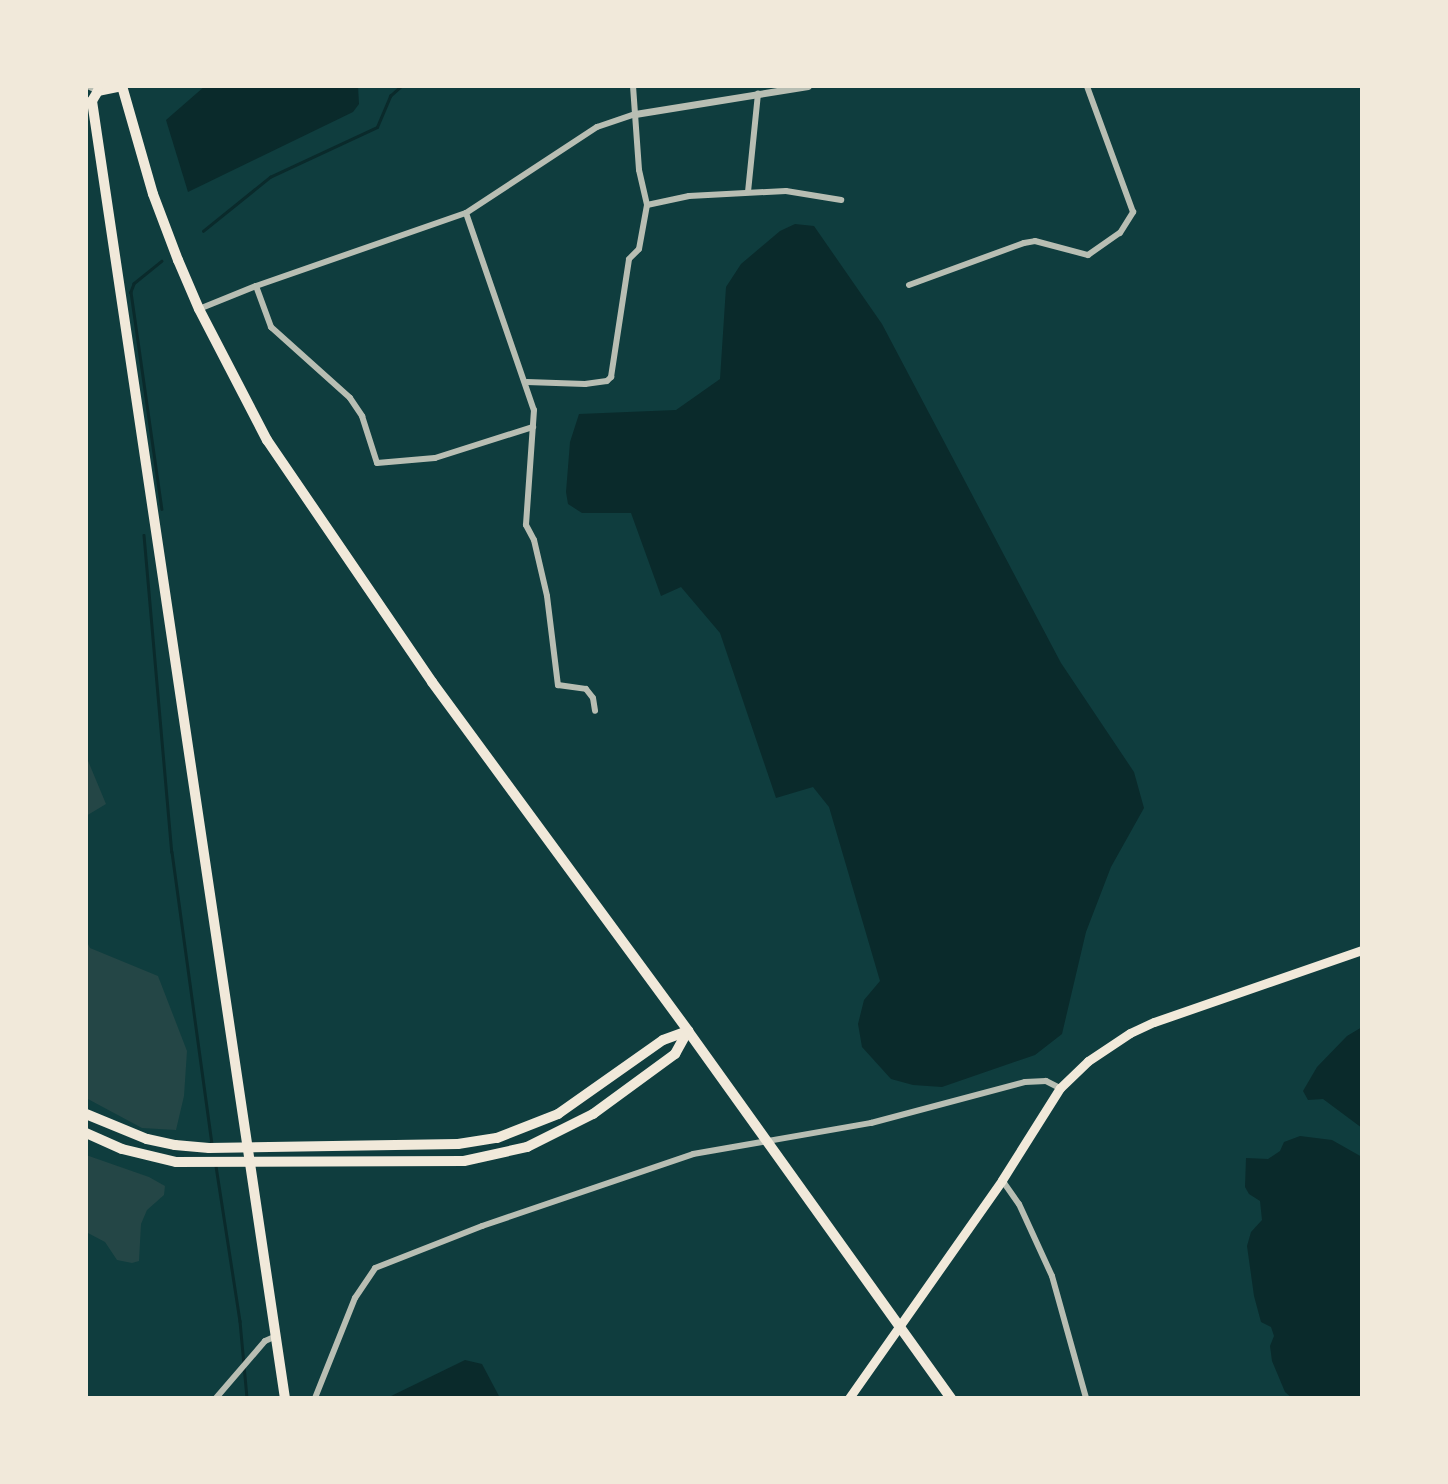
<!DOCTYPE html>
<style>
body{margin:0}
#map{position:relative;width:1448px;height:1484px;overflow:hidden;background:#0f3d3e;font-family:Karla,sans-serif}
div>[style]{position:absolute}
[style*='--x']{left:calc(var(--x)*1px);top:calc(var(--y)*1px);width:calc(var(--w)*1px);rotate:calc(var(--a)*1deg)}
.green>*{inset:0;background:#244646}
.water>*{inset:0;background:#0a2a2b}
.stream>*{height:2.5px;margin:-1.25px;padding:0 1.25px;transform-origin:1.25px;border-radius:1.25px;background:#0a2a2b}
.minor>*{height:6px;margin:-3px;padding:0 3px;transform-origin:3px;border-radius:3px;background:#b8beb3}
.tertiary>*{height:7px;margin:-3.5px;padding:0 3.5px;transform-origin:3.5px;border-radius:3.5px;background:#b8beb3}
.secondary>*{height:9px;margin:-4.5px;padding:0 4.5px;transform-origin:4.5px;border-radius:4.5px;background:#f1e9da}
.primary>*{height:10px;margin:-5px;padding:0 5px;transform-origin:5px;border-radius:5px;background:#f1e9da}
.trunk>*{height:10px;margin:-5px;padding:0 5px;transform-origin:5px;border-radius:5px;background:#f1e9da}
span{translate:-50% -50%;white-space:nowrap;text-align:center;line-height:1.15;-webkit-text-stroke:5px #f1e9da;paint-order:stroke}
.frame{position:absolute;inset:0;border:88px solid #f1e9da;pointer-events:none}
</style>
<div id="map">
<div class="green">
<div style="clip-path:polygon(86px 756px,106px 804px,86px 816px)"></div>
<div style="clip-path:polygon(86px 940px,90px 948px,158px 976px,187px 1051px,184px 1096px,176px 1130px,142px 1128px,86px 1098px)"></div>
<div style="clip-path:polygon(86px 1155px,149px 1177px,165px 1186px,164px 1195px,147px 1210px,141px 1224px,139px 1261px,132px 1263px,117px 1260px,105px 1242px,86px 1232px)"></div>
</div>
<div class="water">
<div style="clip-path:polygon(205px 86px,358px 86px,359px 104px,353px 112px,188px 192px,166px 120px)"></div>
<div style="clip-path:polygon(795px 224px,814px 226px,882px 324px,1061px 663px,1134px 772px,1144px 808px,1111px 867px,1086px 932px,1062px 1034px,1035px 1055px,942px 1087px,913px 1085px,891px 1079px,862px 1047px,858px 1024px,864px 1000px,880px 981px,829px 807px,813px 787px,776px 798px,720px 633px,681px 587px,661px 596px,631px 513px,582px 513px,568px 504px,566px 492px,570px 442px,579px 414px,676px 410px,720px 379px,726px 287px,741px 264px,780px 231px)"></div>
<div style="clip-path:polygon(1362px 1027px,1362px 1128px,1323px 1099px,1308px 1100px,1303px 1091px,1317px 1067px,1347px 1036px)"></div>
<div style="clip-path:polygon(1300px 1136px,1332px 1140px,1362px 1157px,1362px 1398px,1292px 1398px,1285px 1392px,1272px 1361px,1270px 1346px,1274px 1336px,1271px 1327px,1261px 1322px,1254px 1296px,1247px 1246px,1251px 1232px,1262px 1220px,1260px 1201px,1249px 1194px,1245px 1187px,1246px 1158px,1268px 1159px,1280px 1151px,1284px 1142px)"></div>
<div style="clip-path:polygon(465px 1360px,482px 1364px,500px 1398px,387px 1398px)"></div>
</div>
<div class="stream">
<div style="--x:203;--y:231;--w:86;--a:-38.9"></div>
<div style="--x:270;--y:177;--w:118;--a:-25"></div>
<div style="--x:377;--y:127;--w:34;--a:-67"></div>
<div style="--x:390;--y:96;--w:15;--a:-42"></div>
<div style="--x:162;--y:261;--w:36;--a:141"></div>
<div style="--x:134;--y:284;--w:9;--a:111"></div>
<div style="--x:131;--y:292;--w:219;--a:81.9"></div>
<div style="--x:144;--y:535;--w:318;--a:85"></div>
<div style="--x:172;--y:852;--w:296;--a:82.2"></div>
<div style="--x:216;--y:1166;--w:157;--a:81.2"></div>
<div style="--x:240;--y:1321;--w:77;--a:84.8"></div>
</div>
<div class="minor">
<div style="--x:88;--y:86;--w:11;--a:27"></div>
<div style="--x:633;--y:86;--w:84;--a:85.9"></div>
<div style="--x:639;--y:170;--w:36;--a:77"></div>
<div style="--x:647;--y:205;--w:43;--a:-12.1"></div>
<div style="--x:689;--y:196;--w:97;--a:-3"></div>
<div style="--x:786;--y:191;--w:56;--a:9.3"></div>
<div style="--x:748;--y:192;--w:99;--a:-84.2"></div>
<div style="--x:466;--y:213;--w:208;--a:71"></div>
<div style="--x:534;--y:410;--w:115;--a:94"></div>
<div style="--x:526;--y:525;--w:17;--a:62"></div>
<div style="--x:534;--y:540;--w:57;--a:76.9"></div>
<div style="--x:547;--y:596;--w:90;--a:83"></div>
<div style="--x:558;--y:685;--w:28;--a:8"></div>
<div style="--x:586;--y:689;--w:11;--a:52"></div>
<div style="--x:593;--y:698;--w:13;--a:81"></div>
<div style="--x:909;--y:285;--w:122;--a:-20.1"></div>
<div style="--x:1024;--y:243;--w:11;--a:-10"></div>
<div style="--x:1035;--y:241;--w:55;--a:14.8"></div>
<div style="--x:1088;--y:255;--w:39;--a:-35"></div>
<div style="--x:1120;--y:233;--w:25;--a:-58"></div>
<div style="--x:1133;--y:212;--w:134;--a:-110.1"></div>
<div style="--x:256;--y:286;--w:44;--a:69.9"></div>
<div style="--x:271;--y:327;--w:106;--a:41.9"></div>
<div style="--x:350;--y:398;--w:22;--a:56"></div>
<div style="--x:362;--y:416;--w:49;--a:72.3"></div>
<div style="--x:377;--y:463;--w:58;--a:-4.9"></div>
<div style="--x:435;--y:458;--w:103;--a:-17.6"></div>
<div style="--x:199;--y:309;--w:61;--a:-22"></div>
<div style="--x:256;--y:286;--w:222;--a:-19.2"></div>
<div style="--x:466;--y:213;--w:157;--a:-33.3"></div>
<div style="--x:597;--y:127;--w:40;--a:-18.9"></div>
<div style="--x:527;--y:382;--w:58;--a:2"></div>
<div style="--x:585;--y:384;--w:22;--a:-8"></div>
<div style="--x:607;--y:381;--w:6;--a:-45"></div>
<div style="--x:611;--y:377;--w:119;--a:-81.3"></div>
<div style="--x:629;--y:259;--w:14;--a:-45"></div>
<div style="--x:639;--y:249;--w:45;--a:-79.7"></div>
<div style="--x:1002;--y:1180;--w:29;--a:55"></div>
<div style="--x:1019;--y:1204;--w:79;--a:65.4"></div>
<div style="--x:1052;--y:1276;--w:127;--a:74.4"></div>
<div style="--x:216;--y:1398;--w:75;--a:-49.3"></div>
<div style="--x:265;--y:1341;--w:12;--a:-24"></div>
<div style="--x:315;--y:1398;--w:108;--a:-68.2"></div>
<div style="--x:355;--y:1298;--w:36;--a:-56"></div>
<div style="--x:375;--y:1268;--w:115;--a:-21.4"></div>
<div style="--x:482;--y:1226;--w:223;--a:-18.8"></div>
<div style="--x:693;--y:1154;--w:181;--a:-9.9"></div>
<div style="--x:871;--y:1123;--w:159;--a:-14.9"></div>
<div style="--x:1025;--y:1082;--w:21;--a:-3"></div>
<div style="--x:1046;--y:1081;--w:16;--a:27"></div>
</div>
<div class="tertiary">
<div style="--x:635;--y:114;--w:175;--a:-9.2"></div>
</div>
<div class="secondary">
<div style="--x:849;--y:1398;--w:266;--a:-54.9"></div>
<div style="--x:1002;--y:1180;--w:109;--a:-57.8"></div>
<div style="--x:1060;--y:1088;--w:39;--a:-44"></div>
<div style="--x:1088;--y:1061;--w:50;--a:-33.7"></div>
<div style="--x:1130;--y:1033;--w:26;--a:-25"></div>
<div style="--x:1154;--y:1022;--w:220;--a:-19.1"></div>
</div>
<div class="primary">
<div style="--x:86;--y:1114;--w:66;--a:22.3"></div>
<div style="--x:147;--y:1139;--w:29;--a:12"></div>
<div style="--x:175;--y:1145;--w:34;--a:5"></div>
<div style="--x:209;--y:1148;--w:249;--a:-0.9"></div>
<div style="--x:458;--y:1144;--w:39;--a:-9"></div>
<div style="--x:497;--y:1138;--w:66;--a:-21.5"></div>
<div style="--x:558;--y:1114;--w:128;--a:-35.2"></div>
<div style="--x:663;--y:1040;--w:27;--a:-20"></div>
<div style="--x:86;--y:1133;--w:39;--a:24"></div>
<div style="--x:122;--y:1149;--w:56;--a:13.5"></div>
<div style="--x:176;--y:1162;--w:288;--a:-0.2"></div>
<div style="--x:464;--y:1161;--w:65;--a:-12.5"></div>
<div style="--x:527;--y:1147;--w:74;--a:-26.6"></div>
<div style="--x:593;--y:1114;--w:102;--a:-36.2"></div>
<div style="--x:675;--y:1054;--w:26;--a:-61"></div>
</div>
<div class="trunk">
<div style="--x:122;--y:86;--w:112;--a:74"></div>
<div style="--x:153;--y:194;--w:71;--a:69.3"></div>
<div style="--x:178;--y:260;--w:53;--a:66.8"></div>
<div style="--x:199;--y:309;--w:148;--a:62.6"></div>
<div style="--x:267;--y:440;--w:293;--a:55.7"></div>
<div style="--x:432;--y:682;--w:433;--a:53.7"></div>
<div style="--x:688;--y:1031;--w:452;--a:54.4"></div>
<div style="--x:122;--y:86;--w:25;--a:168"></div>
<div style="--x:98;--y:91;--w:12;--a:121"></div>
<div style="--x:92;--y:101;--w:1311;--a:81.54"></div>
</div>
<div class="frame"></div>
</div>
